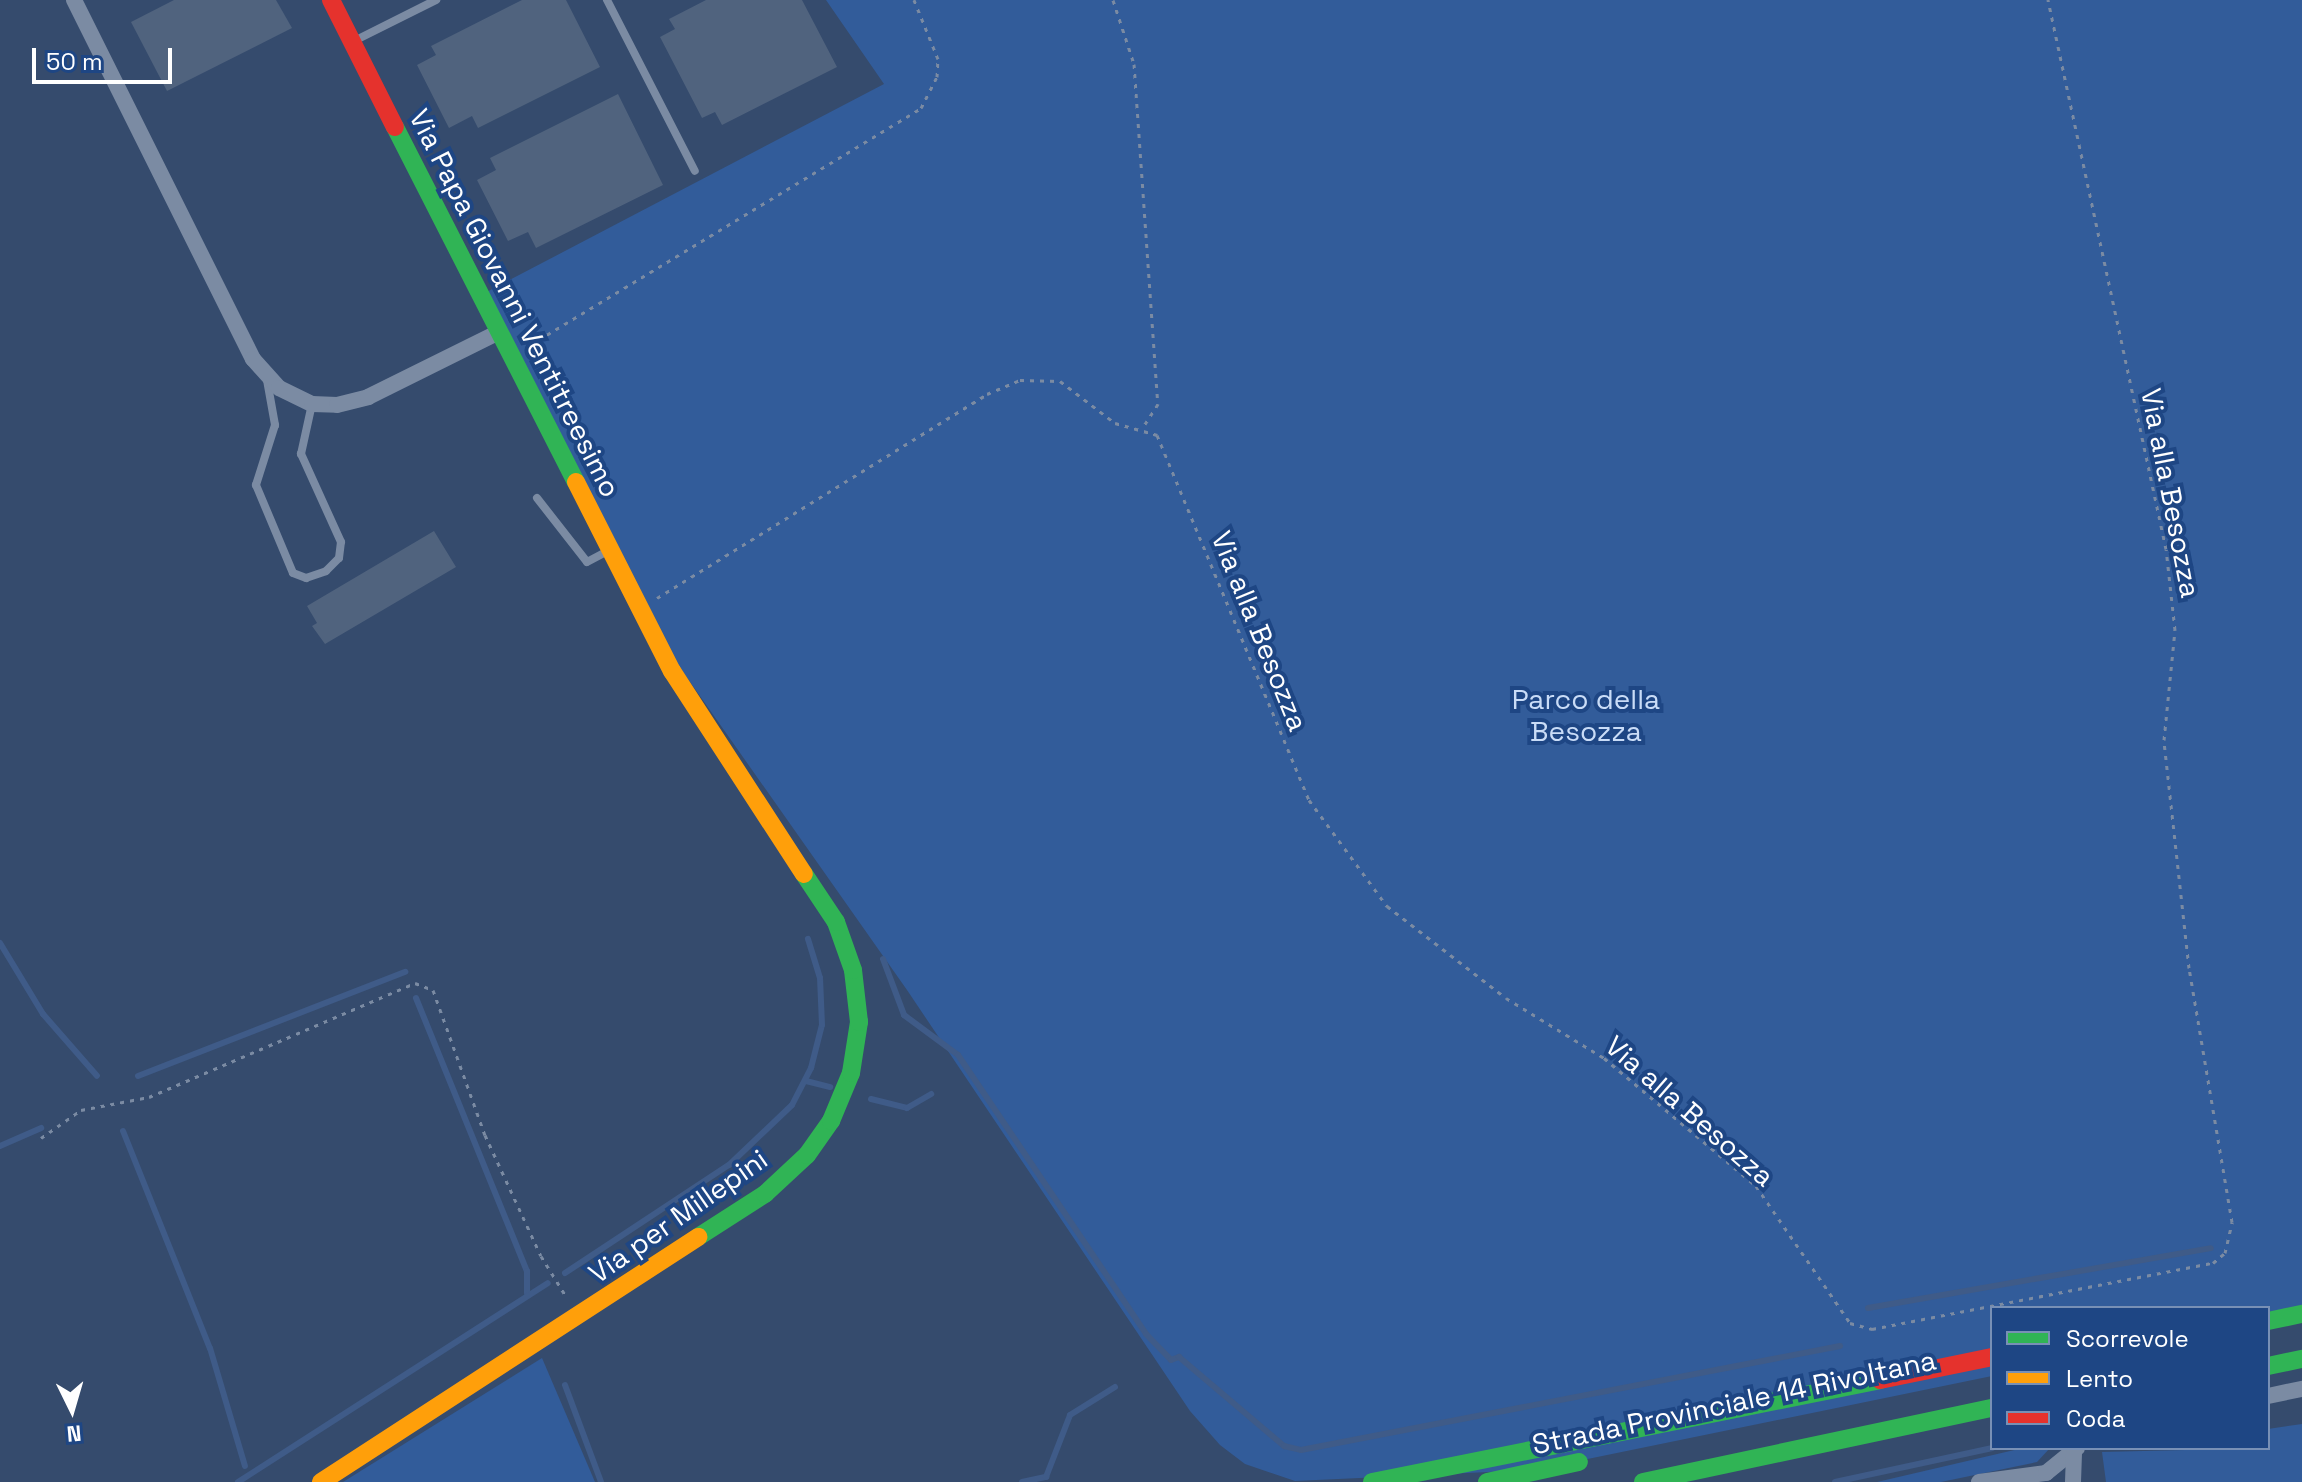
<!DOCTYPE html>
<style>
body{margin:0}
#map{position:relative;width:2302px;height:1482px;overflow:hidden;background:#354b6d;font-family:"Space Grotesk",sans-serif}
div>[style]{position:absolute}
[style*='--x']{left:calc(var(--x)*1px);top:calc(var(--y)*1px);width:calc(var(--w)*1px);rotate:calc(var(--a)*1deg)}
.green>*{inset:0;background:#325c9a}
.stream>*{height:6px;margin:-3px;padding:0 3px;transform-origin:3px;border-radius:3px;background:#3f5b88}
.building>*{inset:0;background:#50637e}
.path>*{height:3px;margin-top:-1.5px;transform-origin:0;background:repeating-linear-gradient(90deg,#7b8ba3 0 4px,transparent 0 10px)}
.lane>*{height:8px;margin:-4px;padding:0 4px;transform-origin:4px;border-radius:4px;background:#7b8ba3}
.street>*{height:16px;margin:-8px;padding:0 8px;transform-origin:8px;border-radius:8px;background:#7b8ba3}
.fast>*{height:18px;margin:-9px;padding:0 9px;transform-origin:9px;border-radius:9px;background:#30b455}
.slow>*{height:18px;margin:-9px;padding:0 9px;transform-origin:9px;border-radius:9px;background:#ff9f0a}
.jam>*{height:18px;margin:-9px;padding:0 9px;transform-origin:9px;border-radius:9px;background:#e5322d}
span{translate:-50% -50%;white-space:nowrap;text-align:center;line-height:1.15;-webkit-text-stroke:8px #1e4684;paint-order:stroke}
.street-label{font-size:28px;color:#fff}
.park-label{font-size:28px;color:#c9dcf7}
.legend{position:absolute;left:1990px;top:1306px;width:280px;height:144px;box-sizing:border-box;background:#1e4684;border:2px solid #7890b5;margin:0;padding:10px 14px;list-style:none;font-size:24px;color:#fff}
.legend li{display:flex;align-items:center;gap:16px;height:40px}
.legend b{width:40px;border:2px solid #7890b5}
.north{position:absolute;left:32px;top:1370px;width:80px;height:80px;-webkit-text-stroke:6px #1e4684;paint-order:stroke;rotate:175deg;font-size:22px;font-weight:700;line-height:32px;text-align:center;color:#fff}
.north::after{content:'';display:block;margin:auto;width:28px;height:36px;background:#fff;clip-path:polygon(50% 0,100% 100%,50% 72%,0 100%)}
.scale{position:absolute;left:32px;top:48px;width:140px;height:36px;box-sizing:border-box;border:4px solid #fff;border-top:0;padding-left:10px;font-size:24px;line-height:28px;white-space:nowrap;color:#fff;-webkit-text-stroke:6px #1e4684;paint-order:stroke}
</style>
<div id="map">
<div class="green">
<div style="clip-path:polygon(826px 0,2302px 0,2302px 1312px,1992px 1308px,1992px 1376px,1534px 1470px,1295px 1481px,1245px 1464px,1220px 1445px,1190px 1411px,907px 990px,657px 635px,479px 296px,884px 84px)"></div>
<div style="clip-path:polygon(542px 1358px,595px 1482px,343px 1482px)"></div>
<div style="clip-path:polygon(2302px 1424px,2302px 1482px,2106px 1482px,2102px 1452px,2268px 1448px,2268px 1429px)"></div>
<div style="clip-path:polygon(2023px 1448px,2050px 1448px,2037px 1462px,1941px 1482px,1877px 1482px)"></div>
</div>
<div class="stream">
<div style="--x:0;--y:943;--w:83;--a:58.8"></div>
<div style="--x:43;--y:1014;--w:82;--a:48.9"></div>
<div style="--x:883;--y:959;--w:60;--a:69.4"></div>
<div style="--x:904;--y:1015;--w:67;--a:36.5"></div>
<div style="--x:958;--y:1055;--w:336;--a:56"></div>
<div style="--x:1146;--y:1334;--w:36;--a:46"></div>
<div style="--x:1171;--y:1360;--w:9;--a:-21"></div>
<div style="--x:1179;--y:1357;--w:138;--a:40.3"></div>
<div style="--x:1284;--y:1446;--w:17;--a:13"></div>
<div style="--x:1301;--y:1450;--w:549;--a:-10.92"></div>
<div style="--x:416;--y:998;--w:295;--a:67.9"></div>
<div style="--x:527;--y:1271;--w:22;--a:90"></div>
<div style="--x:138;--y:1076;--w:287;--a:-21.3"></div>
<div style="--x:806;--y:1081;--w:25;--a:14"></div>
<div style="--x:871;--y:1099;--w:37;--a:14"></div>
<div style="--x:907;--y:1108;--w:28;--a:-30"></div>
<div style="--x:123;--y:1131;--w:234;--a:68.2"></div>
<div style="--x:210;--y:1348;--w:123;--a:73.5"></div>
<div style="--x:0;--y:1146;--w:45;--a:-23.7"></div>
<div style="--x:565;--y:1273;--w:196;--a:-33.4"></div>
<div style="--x:729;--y:1165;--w:87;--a:-43.6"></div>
<div style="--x:792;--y:1105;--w:42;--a:-62.8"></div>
<div style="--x:811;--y:1068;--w:44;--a:-75.7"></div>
<div style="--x:822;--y:1025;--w:47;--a:-92.4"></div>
<div style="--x:820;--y:978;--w:41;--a:-107.1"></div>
<div style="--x:1868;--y:1308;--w:348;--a:-9.9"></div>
<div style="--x:565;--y:1385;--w:103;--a:69.6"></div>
<div style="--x:238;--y:1482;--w:368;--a:-32.7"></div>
<div style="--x:1022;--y:1482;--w:25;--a:-12"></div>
<div style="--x:1046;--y:1477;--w:66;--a:-68.8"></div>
<div style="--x:1070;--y:1415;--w:53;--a:-31.9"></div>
<div style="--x:1835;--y:1482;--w:161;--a:-12.2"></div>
</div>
<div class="building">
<div style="clip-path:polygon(174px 0,276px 0,292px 28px,167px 91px,131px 22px)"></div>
<div style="clip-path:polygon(522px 0,566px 0,600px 67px,478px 128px,472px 116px,449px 128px,417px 65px,436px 55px,431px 46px)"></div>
<div style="clip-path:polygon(706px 0,802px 0,837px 67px,722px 125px,715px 112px,702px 118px,660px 37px,675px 29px,669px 19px)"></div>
<div style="clip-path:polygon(618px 94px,663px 185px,536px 248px,528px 232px,508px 241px,477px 180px,496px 170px,490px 158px)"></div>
<div style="clip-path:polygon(434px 531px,456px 567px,325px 644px,312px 626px,317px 623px,307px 606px)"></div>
</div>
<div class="path">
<div style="--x:1113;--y:0;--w:67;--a:71.8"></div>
<div style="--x:1134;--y:64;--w:341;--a:86"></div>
<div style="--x:1158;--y:404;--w:27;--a:123"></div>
<div style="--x:530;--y:345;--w:457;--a:-31.2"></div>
<div style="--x:921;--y:108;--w:35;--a:-63"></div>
<div style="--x:937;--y:77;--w:18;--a:-87"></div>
<div style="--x:938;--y:59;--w:64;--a:-112.1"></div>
<div style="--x:657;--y:598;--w:388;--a:-31.7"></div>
<div style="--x:987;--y:394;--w:36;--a:-23"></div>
<div style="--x:1020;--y:380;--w:40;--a:1.4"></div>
<div style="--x:1060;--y:381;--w:69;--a:37.4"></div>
<div style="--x:1115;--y:423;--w:44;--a:15.9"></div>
<div style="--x:1157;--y:435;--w:395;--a:67.4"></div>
<div style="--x:1309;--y:800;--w:132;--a:53.7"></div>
<div style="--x:1387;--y:906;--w:150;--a:37.7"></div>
<div style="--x:1506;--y:998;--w:115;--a:31.5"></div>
<div style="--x:1604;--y:1058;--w:199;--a:40.1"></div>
<div style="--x:1756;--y:1186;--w:166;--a:55.5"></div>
<div style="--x:1850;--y:1323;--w:23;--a:15"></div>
<div style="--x:1872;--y:1329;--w:347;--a:-11"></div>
<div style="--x:2213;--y:1263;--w:16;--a:-40"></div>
<div style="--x:2225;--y:1253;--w:32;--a:-77"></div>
<div style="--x:2232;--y:1222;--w:258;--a:-99.6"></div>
<div style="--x:2189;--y:968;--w:229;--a:-96.3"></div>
<div style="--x:2164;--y:740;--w:111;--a:-84.3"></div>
<div style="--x:2175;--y:630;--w:81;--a:-96.3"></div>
<div style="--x:2166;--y:549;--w:562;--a:-102.13"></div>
<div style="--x:41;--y:1138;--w:49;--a:-35"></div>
<div style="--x:81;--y:1110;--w:69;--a:-10.8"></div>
<div style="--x:149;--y:1097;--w:289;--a:-23.2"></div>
<div style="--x:415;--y:983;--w:19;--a:21"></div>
<div style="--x:433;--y:990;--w:154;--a:70.3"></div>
<div style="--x:485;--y:1135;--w:133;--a:65.2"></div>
<div style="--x:541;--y:1256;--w:49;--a:58.2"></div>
</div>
<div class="lane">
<div style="--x:607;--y:0;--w:192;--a:62.8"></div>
<div style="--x:354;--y:41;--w:92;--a:-26.6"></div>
<div style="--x:267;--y:380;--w:46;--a:79.9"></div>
<div style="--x:275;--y:425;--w:63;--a:107.6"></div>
<div style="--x:256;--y:485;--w:95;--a:67.2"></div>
<div style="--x:293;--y:573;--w:14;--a:21"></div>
<div style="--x:306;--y:578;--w:21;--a:-19"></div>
<div style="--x:326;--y:571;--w:18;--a:-45"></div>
<div style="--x:339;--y:558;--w:16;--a:-83"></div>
<div style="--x:341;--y:542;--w:97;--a:-114.4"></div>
<div style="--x:301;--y:454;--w:51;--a:-77.6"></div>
<div style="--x:537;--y:498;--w:81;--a:52"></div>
<div style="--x:587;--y:562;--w:24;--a:-28"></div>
</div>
<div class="street">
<div style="--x:74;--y:0;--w:401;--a:63.5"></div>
<div style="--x:253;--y:359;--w:39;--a:48"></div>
<div style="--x:279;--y:388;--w:37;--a:26"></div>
<div style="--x:312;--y:404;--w:25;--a:2"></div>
<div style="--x:337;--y:405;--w:32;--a:-14"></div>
<div style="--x:368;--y:397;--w:146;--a:-26.4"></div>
<div style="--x:2268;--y:1396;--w:35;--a:-12"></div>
<div style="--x:1979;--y:1482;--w:68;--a:-7.7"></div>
<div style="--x:2046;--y:1473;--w:40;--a:-39"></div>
<div style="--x:2073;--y:1482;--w:31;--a:-88"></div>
</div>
<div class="fast">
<div style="--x:395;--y:127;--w:398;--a:63"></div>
<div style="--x:698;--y:1237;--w:80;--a:-32.7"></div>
<div style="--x:765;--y:1194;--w:57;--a:-42.9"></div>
<div style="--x:807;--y:1155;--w:42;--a:-54.8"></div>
<div style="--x:831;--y:1121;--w:52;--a:-67.4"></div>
<div style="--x:851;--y:1073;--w:52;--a:-81.1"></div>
<div style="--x:859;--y:1022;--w:52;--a:-96.6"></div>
<div style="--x:853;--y:970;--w:51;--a:-109.5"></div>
<div style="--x:836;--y:922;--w:58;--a:-123.7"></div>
<div style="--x:2268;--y:1321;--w:35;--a:-12"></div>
<div style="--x:2268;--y:1366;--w:35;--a:-12"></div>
<div style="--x:1372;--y:1482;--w:518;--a:-11.35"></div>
<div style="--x:1487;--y:1482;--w:94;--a:-12.3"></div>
<div style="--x:1643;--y:1482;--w:357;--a:-12"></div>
</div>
<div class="slow">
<div style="--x:576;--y:482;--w:212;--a:63.1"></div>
<div style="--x:672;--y:671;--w:242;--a:57"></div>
<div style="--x:321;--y:1482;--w:450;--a:-33"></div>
</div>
<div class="jam">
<div style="--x:331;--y:0;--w:142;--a:63.3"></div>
<div style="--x:1880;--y:1380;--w:114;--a:-11.6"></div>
</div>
<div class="street-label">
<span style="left:515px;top:303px;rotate:63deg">Via Papa Giovanni Ventitreesimo</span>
<span style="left:2171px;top:493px;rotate:79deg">Via alla Besozza</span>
<span style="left:1260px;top:631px;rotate:68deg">Via alla Besozza</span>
<span style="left:1690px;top:1111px;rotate:41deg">Via alla Besozza</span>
<span style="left:678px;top:1216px;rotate:-35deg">Via per Millepini</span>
<span style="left:1734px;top:1402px;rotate:-12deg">Strada Provinciale 14 Rivoltana</span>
</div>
<div class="park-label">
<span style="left:1586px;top:715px">Parco della<br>Besozza</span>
</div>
<ul class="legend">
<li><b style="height:10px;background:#30b455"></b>Scorrevole</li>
<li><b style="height:10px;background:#ff9f0a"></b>Lento</li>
<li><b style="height:10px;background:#e5322d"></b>Coda</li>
</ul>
<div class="north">N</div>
<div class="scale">50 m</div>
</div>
